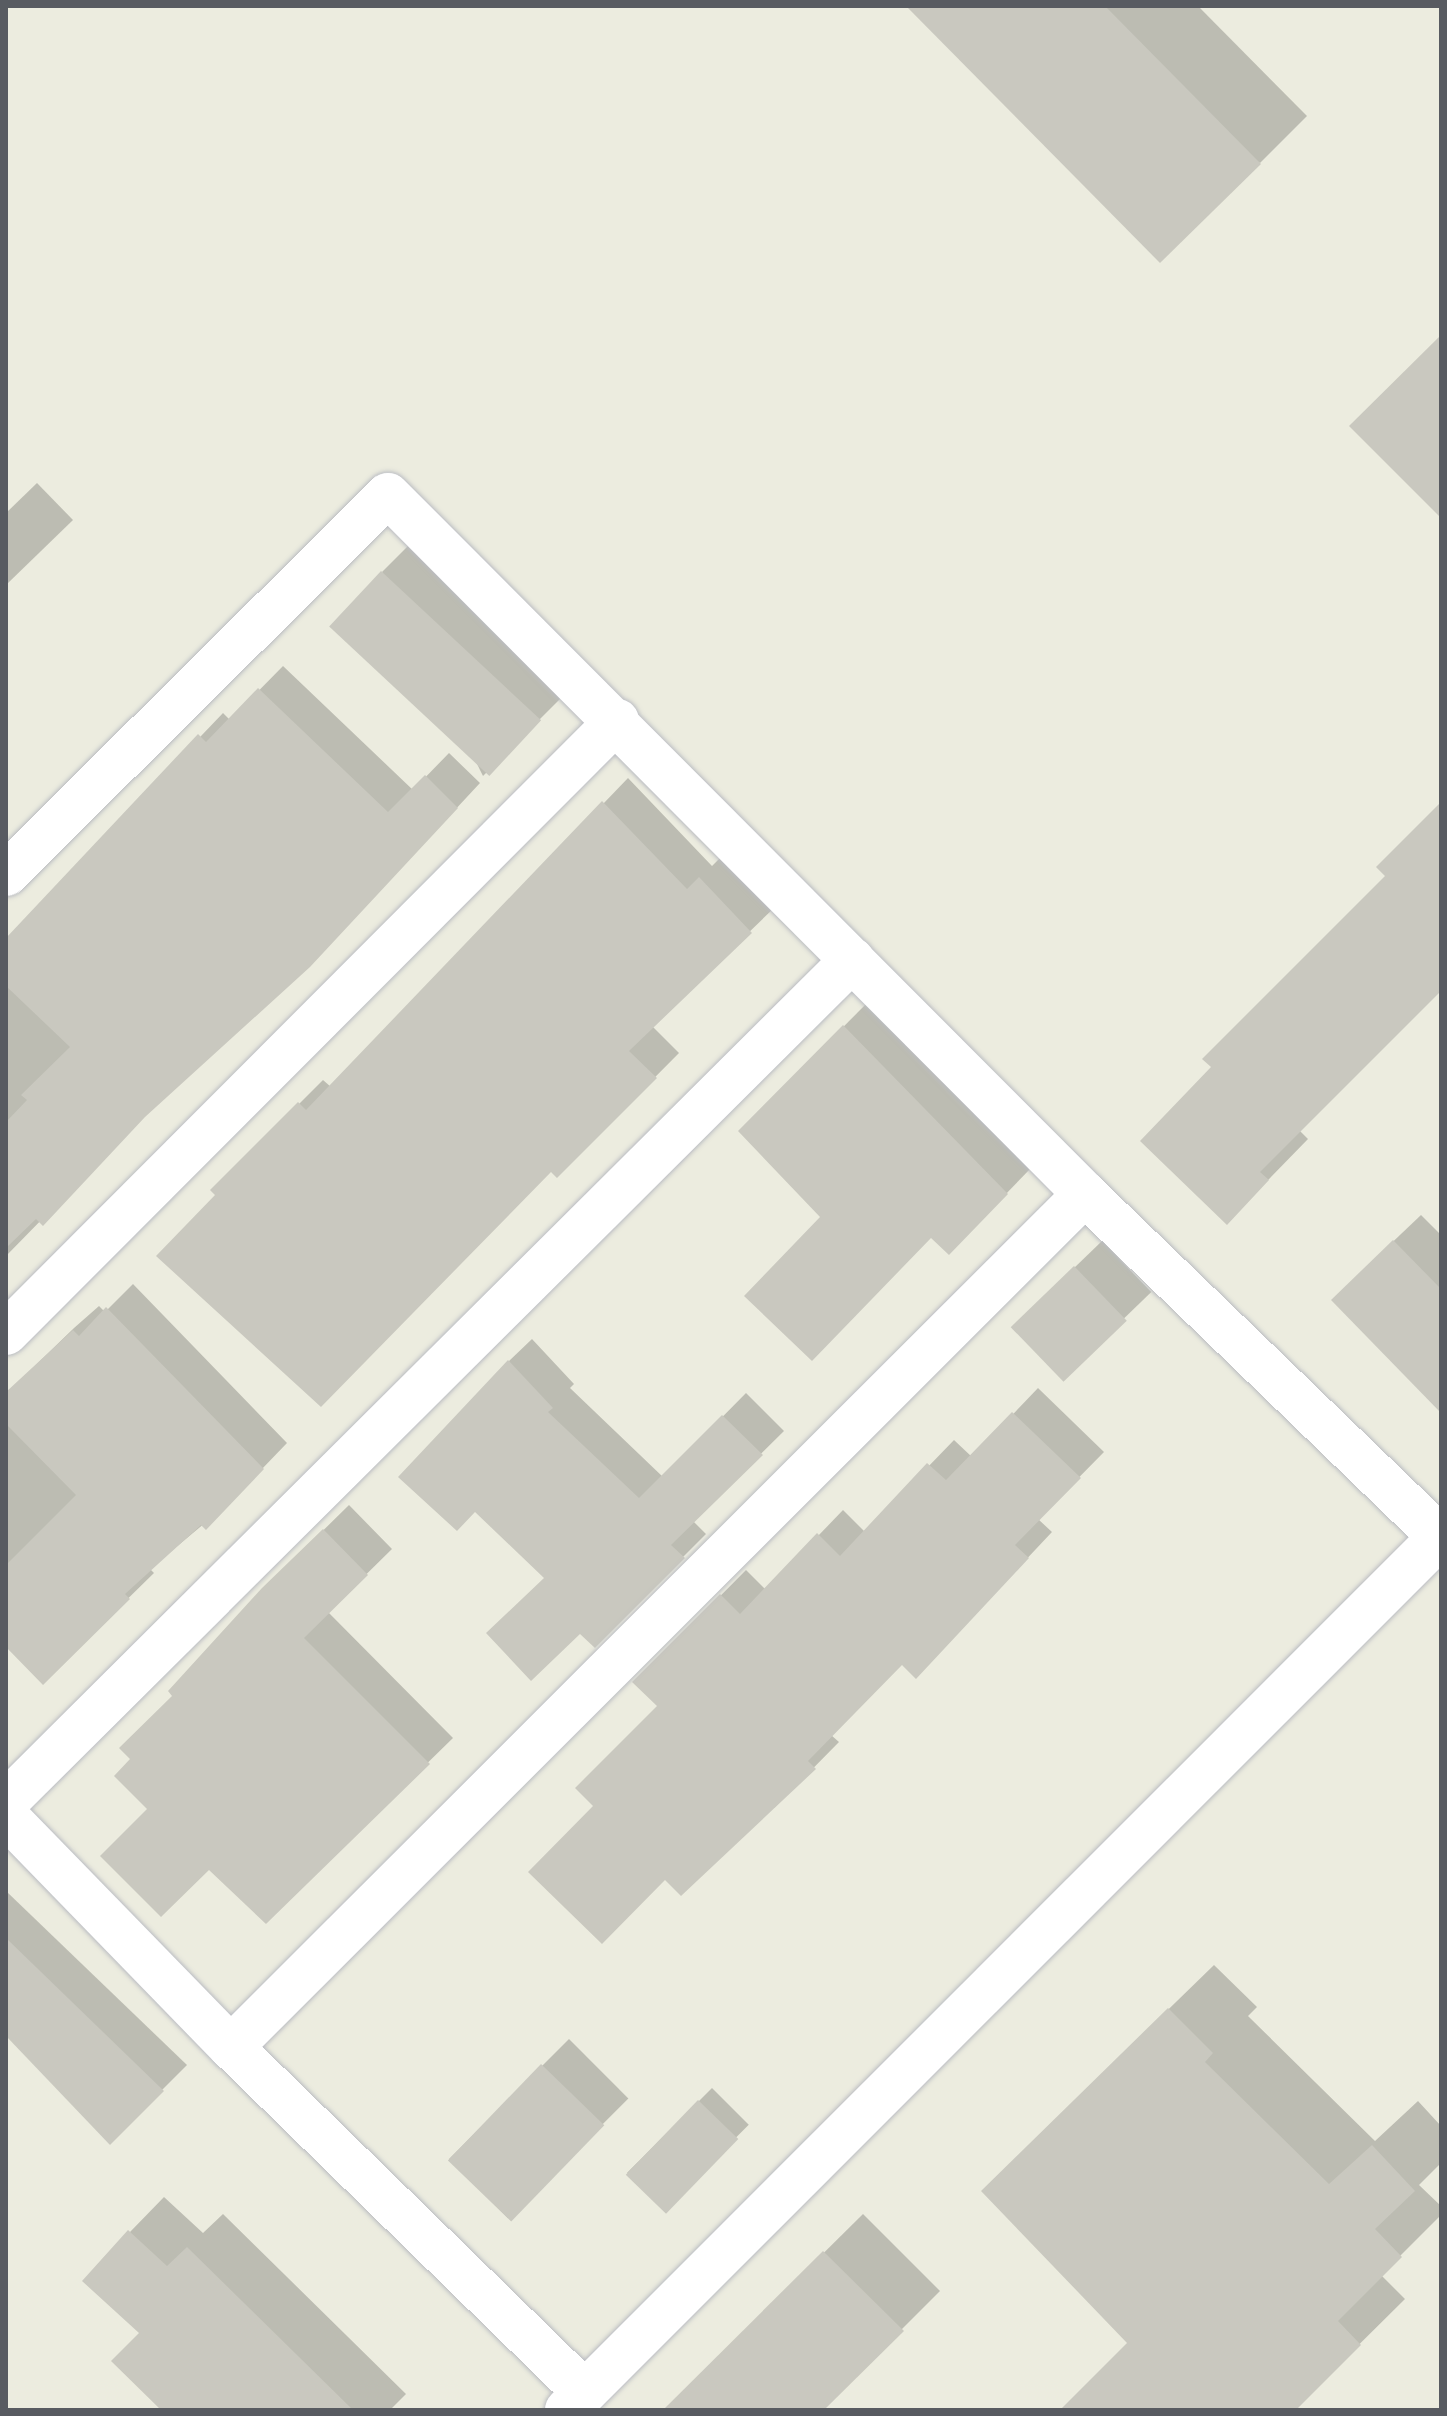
<!DOCTYPE html>
<style>
body{margin:0}
#map{position:relative;width:1447px;height:2416px;overflow:hidden;background:#ececdf;font-family:Inter,sans-serif}
div>[style]{position:absolute}
[style*='--x']{left:calc(var(--x)*1px);top:calc(var(--y)*1px);width:calc(var(--w)*1px);rotate:calc(var(--a)*1deg)}
.shadow>*{inset:0;background:#0003;transform-origin:0 0}
.building>*{inset:0;background:#c9c8bf;transform-origin:0 0}
.roads{filter:drop-shadow(0 0 2px #babcc2) drop-shadow(0 0 2px #babcc2)}
.street>*{height:44px;margin:-22px;padding:0 22px;transform-origin:22px;border-radius:22px;background:#fff}
span{translate:-50% -50%;white-space:nowrap;text-align:center;line-height:1.15;-webkit-text-stroke:8px #fff;paint-order:stroke}
.frame{position:absolute;inset:0;border:8px solid #585b61;pointer-events:none}
</style>
<div id="map">
<div class="shadow">
<div style="clip-path:polygon(909px 6px,1198px 6px,1307px 116px,1260px 163px)"></div>
<div style="clip-path:polygon(37px 483px,73px 520px,6px 585px,6px 513px)"></div>
<div style="clip-path:polygon(408px 546px,565px 694px,483px 776px,382px 572px)"></div>
<div style="clip-path:polygon(283px 666px,413px 790px,449px 753px,480px 783px,333px 941px,147px 1112px,6px 1256px,6px 940px,223px 713px,230px 720px)"></div>
<div style="clip-path:polygon(628px 778px,712px 866px,724px 854px,775px 907px,652px 1026px,679px 1053px,557px 1176px,551px 1170px,218px 1195px,213px 1190px,323px 1080px,331px 1087px)"></div>
<div style="clip-path:polygon(1441px 805px,1441px 989px,1299px 1130px,1308px 1139px,1227px 1222px,1388px 876px)"></div>
<div style="clip-path:polygon(869px 1001px,1031px 1168px,974px 1227px,932px 1236px,740px 1131px)"></div>
<div style="clip-path:polygon(1421px 1215px,1441px 1235px,1441px 1410px,1360px 1273px)"></div>
<div style="left:1102px;top:1241px;width:71px;height:124px;rotate:46deg"></div>
<div style="clip-path:polygon(133px 1284px,287px 1443px,230px 1502px,150px 1569px,154px 1573px,43px 1682px,6px 1644px,6px 1394px,74px 1328px,99px 1306px,105px 1312px)"></div>
<div style="clip-path:polygon(532px 1339px,574px 1384px,570px 1388px,663px 1477px,746px 1393px,784px 1431px,693px 1521px,706px 1534px,595px 1645px,547px 1577px,509px 1361px)"></div>
<div style="clip-path:polygon(1038px 1388px,1104px 1452px,1038px 1519px,1052px 1532px,940px 1651px,902px 1663px,831px 1735px,839px 1742px,774px 1808px,596px 1806px,660px 1706px,635px 1682px,746px 1570px,766px 1590px,843px 1510px,865px 1532px,954px 1440px,972px 1457px)"></div>
<div style="clip-path:polygon(349px 1505px,392px 1549px,328px 1612px,453px 1738px,266px 1921px,133px 1759px,175px 1696px,290px 1563px)"></div>
<div style="clip-path:polygon(6px 1891px,187px 2065px,110px 2142px,6px 2035px)"></div>
<div style="clip-path:polygon(1214px 1965px,1257px 2007px,1248px 2016px,1375px 2141px,1418px 2101px,1441px 2126px,1441px 2163px,1419px 2185px,1441px 2206px,1441px 2215px,1381px 2275px,1405px 2299px,1293px 2410px,1063px 2410px,1130px 2343px,1028px 2146px)"></div>
<div style="left:569px;top:2039px;width:84px;height:170px;rotate:45deg"></div>
<div style="left:712px;top:2088px;width:52px;height:120px;rotate:45deg"></div>
<div style="clip-path:polygon(164px 2197px,203px 2233px,223px 2214px,406px 2394px,390px 2410px,164px 2410px,142px 2332px,130px 2232px)"></div>
<div style="clip-path:polygon(863px 2214px,940px 2291px,821px 2410px,665px 2410px)"></div>
</div>
<div class="building">
<div style="clip-path:polygon(906px 6px,1105px 6px,1261px 164px,1160px 263px)"></div>
<div style="clip-path:polygon(1441px 335px,1441px 518px,1349px 426px)"></div>
<div style="left:381px;top:571px;width:219px;height:76px;rotate:43deg"></div>
<div style="clip-path:polygon(258px 688px,388px 812px,425px 775px,458px 808px,310px 967px,145px 1117px,43px 1226px,36px 1219px,6px 1248px,6px 1122px,27px 1100px,21px 1095px,70px 1047px,6px 986px,6px 938px,198px 734px,206px 742px)"></div>
<div style="clip-path:polygon(602px 801px,687px 889px,699px 877px,752px 933px,629px 1051px,657px 1078px,557px 1178px,551px 1172px,321px 1407px,156px 1256px,215px 1195px,210px 1190px,298px 1102px,306px 1110px)"></div>
<div style="clip-path:polygon(1441px 802px,1441px 991px,1260px 1172px,1269px 1180px,1227px 1225px,1140px 1141px,1211px 1067px,1202px 1059px,1385px 876px,1376px 867px)"></div>
<div style="clip-path:polygon(843px 1025px,1008px 1194px,949px 1255px,931px 1238px,812px 1361px,744px 1296px,820px 1217px,738px 1131px)"></div>
<div style="clip-path:polygon(1393px 1240px,1441px 1289px,1441px 1413px,1331px 1300px)"></div>
<div style="left:1074px;top:1266px;width:76px;height:88px;rotate:46deg"></div>
<div style="clip-path:polygon(106px 1307px,264px 1469px,206px 1530px,201px 1525px,125px 1594px,130px 1599px,43px 1685px,6px 1647px,6px 1565px,76px 1495px,6px 1424px,6px 1392px,73px 1330px,79px 1336px)"></div>
<div style="clip-path:polygon(508px 1360px,553px 1408px,548px 1412px,639px 1498px,722px 1415px,763px 1455px,671px 1545px,685px 1558px,595px 1648px,580px 1634px,531px 1681px,486px 1633px,544px 1578px,475px 1512px,457px 1531px,398px 1477px)"></div>
<div style="clip-path:polygon(1012px 1412px,1081px 1478px,1015px 1545px,1029px 1558px,916px 1679px,902px 1665px,808px 1761px,816px 1769px,681px 1896px,665px 1880px,602px 1944px,528px 1872px,593px 1806px,575px 1788px,657px 1706px,632px 1682px,720px 1594px,740px 1614px,817px 1533px,840px 1556px,927px 1463px,946px 1480px)"></div>
<div style="clip-path:polygon(323px 1529px,368px 1575px,304px 1638px,430px 1764px,266px 1924px,209px 1870px,161px 1917px,100px 1856px,147px 1809px,114px 1776px,130px 1759px,119px 1748px,172px 1696px,168px 1691px,262px 1588px)"></div>
<div style="clip-path:polygon(6px 1938px,164px 2091px,110px 2145px,6px 2036px)"></div>
<div style="clip-path:polygon(1168px 2008px,1213px 2053px,1205px 2062px,1329px 2184px,1372px 2145px,1415px 2191px,1375px 2229px,1402px 2257px,1338px 2321px,1361px 2345px,1296px 2410px,1060px 2410px,1127px 2343px,981px 2191px)"></div>
<div style="left:541px;top:2064px;width:88px;height:134px;rotate:44deg"></div>
<div style="left:698px;top:2100px;width:56px;height:104px;rotate:44deg"></div>
<div style="clip-path:polygon(128px 2230px,167px 2266px,187px 2247px,353px 2410px,161px 2410px,111px 2361px,139px 2333px,82px 2281px)"></div>
<div style="clip-path:polygon(823px 2251px,904px 2331px,824px 2410px,663px 2410px)"></div>
</div>
<div class="roads">
<div class="street">
<div style="--x:6;--y:874;--w:538;--a:-44.77"></div>
<div style="--x:388;--y:495;--w:987;--a:45.08"></div>
<div style="--x:1085;--y:1194;--w:494;--a:44"></div>
<div style="--x:6;--y:1333;--w:865;--a:-45.05"></div>
<div style="--x:6;--y:1802;--w:1194;--a:-44.86"></div>
<div style="--x:6;--y:1816;--w:322;--a:45.8"></div>
<div style="--x:231;--y:2047;--w:494;--a:44.3"></div>
<div style="--x:231;--y:2047;--w:1207;--a:-44.97"></div>
<div style="--x:567;--y:2410;--w:1236;--a:-45"></div>
</div>
</div>
<div class="frame"></div>
</div>
